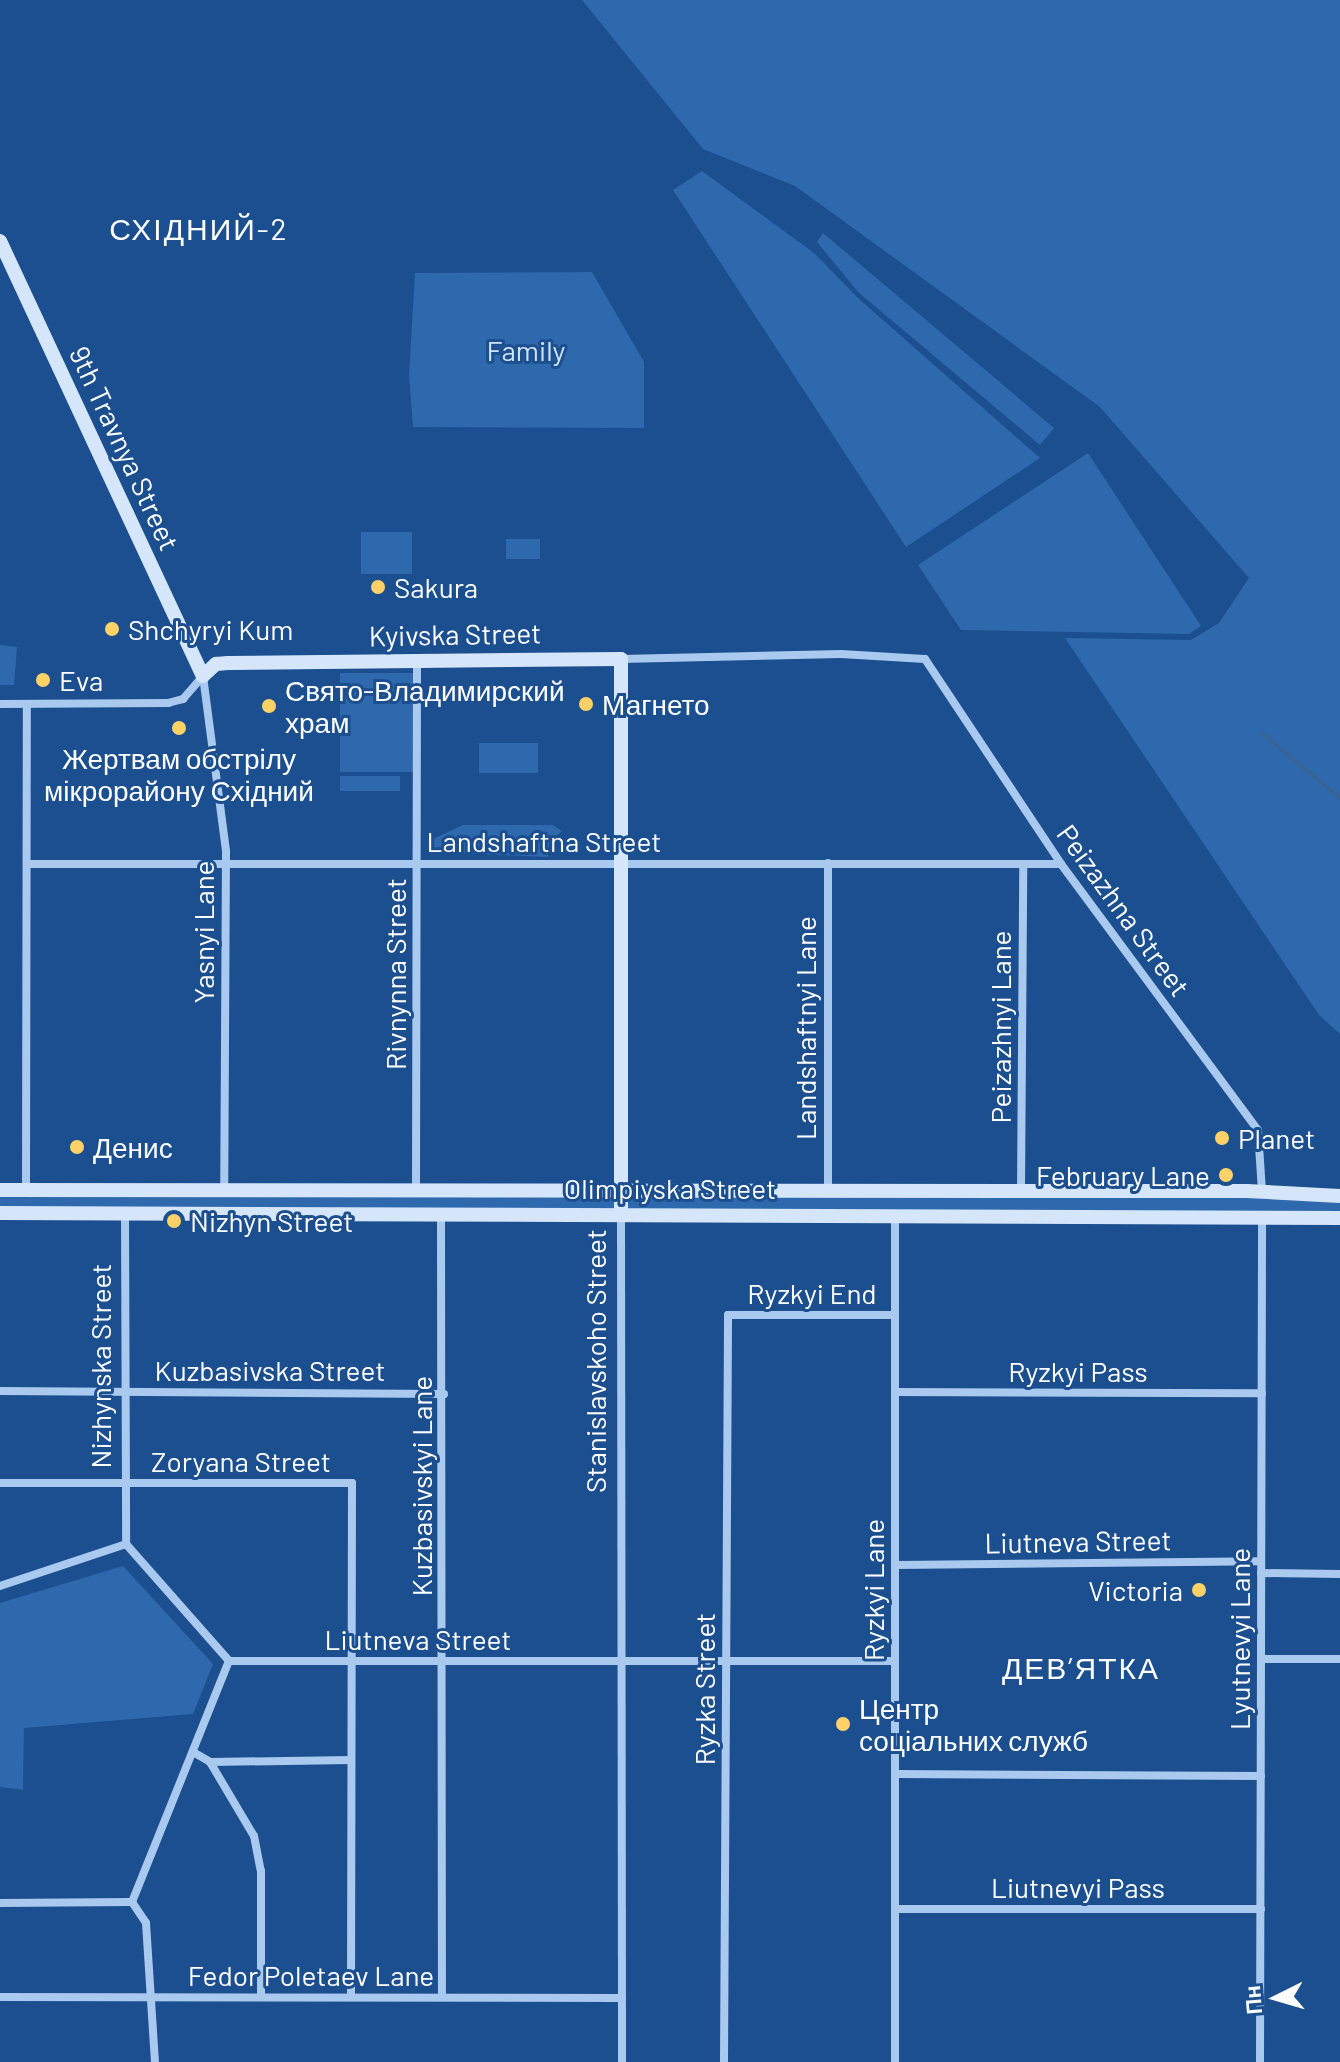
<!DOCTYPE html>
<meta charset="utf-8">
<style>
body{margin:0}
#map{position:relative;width:1340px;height:2062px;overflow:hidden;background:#1b4f8f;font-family:Barlow,sans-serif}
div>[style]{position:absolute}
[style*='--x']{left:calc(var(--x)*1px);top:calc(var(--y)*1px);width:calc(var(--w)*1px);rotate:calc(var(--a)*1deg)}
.green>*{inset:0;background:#2e69ad;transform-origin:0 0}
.stream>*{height:3px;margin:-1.5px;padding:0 1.5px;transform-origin:1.5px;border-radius:1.5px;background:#3c6290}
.street>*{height:8px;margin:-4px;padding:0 4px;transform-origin:4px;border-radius:4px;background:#a9c9ee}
.secondary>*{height:14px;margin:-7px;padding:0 7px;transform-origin:7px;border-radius:7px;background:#d6e6fa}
.dots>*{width:22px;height:22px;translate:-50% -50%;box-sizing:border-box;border:4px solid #1b4f8f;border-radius:50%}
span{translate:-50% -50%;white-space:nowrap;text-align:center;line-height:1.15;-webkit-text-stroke:6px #1b4f8f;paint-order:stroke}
.park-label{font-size:28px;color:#cfe3fa}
.street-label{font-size:28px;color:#fff}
.poi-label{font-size:28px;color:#fff}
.left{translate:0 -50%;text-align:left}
.right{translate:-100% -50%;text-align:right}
.neighbourhood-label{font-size:30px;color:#fff;letter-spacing:2px}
.north{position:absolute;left:1236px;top:1958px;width:80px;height:80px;-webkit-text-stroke:6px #1b4f8f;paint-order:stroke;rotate:265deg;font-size:22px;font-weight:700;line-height:32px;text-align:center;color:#fff}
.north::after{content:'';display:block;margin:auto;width:28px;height:36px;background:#fff;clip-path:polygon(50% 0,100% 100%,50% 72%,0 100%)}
</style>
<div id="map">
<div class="green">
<div style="clip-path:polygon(582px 0,1340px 0,1340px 1034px,1319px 1015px,1065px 638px,1191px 640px,1219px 623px,1249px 578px,1100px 407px,795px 186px,703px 149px)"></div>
<div style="clip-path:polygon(702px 171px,814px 253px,859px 299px,1040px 458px,906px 547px,673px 190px)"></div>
<div style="clip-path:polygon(823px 233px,1054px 428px,1040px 445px,858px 292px,817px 242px)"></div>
<div style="clip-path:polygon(592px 272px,644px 362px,644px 428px,413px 427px,409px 375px,415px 273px)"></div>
<div style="clip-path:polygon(1088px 453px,1201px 626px,1189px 634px,961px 630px,918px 565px)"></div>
<div style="left:361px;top:532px;width:51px;height:42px"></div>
<div style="left:506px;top:539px;width:34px;height:20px"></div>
<div style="clip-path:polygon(0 645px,17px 647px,14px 685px,0 685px)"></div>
<div style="left:340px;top:673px;width:75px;height:99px"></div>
<div style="left:538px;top:743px;width:30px;height:59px;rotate:90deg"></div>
<div style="left:340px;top:776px;width:60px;height:15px"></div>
<div style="clip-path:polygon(463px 825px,553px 825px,562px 831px,551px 840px,548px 857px,427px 852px,431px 840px)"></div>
<div style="left:0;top:1189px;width:1340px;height:24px"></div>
<div style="clip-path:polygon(123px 1566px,213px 1664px,193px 1714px,24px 1728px,23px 1790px,0 1787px,0 1603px)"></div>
</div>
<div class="stream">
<div style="--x:1262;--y:733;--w:102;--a:39.8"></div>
</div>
<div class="street">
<div style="--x:621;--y:659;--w:220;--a:-1.3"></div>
<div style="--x:841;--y:654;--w:84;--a:3.4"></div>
<div style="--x:925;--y:659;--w:246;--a:56.4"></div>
<div style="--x:1061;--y:864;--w:331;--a:53.5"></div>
<div style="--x:1258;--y:1130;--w:62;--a:86.3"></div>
<div style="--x:203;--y:676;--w:177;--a:82.5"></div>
<div style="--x:226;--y:851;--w:339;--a:90.3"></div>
<div style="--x:0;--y:704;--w:168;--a:-0.3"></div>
<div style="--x:168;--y:703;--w:16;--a:-15"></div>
<div style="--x:183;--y:699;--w:30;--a:-49"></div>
<div style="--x:828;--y:863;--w:328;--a:90"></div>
<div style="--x:27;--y:864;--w:1034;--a:0"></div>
<div style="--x:26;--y:1190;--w:486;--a:-89.9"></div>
<div style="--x:416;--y:1191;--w:530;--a:-89.89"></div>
<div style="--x:1021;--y:1191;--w:327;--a:-89.6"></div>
<div style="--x:125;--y:1214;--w:330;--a:89.8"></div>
<div style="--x:441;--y:1214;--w:783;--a:89.93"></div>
<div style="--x:621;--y:1215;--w:847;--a:89.93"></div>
<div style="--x:895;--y:1215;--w:847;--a:90"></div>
<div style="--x:0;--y:1391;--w:444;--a:0.4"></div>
<div style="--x:895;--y:1392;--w:367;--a:0.2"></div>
<div style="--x:0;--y:1483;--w:352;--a:0"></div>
<div style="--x:352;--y:1483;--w:514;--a:90.11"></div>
<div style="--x:126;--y:1544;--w:156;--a:48.6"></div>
<div style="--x:229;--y:1661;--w:666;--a:0"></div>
<div style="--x:895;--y:1565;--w:366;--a:-0.6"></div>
<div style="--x:1261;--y:1573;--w:79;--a:0.7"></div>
<div style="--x:0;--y:1586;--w:133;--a:-18.4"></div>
<div style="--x:1261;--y:1659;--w:79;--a:0"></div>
<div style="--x:193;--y:1752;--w:20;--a:30"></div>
<div style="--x:210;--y:1762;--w:86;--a:59.3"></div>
<div style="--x:254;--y:1836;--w:36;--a:79"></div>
<div style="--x:261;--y:1871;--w:126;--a:90"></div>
<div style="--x:210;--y:1762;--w:141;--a:-0.8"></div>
<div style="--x:895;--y:1774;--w:366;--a:0.3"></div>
<div style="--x:132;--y:1902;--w:260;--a:-68.1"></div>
<div style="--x:132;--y:1902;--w:25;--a:56"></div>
<div style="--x:146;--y:1923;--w:139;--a:86.3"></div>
<div style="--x:0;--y:1903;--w:132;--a:-0.4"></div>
<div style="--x:895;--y:1909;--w:366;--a:0"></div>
<div style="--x:0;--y:1997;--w:622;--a:0.09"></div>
<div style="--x:724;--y:2062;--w:747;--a:-89.69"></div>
<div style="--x:728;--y:1315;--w:167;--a:0"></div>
<div style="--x:1260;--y:2062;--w:845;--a:-89.86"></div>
</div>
<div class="secondary">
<div style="--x:0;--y:241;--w:480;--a:65"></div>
<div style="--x:203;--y:676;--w:18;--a:-43"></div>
<div style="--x:216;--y:664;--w:12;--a:-5"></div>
<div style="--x:228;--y:663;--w:393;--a:-0.6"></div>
<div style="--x:621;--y:659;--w:556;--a:90"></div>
<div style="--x:0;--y:1190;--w:1247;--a:0.05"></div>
<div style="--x:1247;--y:1191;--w:93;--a:3.1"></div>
<div style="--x:0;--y:1213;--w:1340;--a:0.21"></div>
</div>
<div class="dots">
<div style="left:378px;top:587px;background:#ffd166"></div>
<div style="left:112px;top:629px;background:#ffd166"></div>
<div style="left:43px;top:680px;background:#ffd166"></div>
<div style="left:586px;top:704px;background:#ffd166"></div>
<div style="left:269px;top:706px;background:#ffd166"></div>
<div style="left:179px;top:728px;background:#ffd166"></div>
<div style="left:1222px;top:1138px;background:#ffd166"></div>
<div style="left:77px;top:1147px;background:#ffd166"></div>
<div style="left:1226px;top:1175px;background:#ffd166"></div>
<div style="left:174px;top:1221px;background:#ffd166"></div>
<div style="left:1199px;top:1590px;background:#ffd166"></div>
<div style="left:843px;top:1724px;background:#ffd166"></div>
</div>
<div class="park-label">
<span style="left:526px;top:350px">Family</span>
</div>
<div class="street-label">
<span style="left:125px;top:448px;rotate:65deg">9th Travnya Street</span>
<span style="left:455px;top:634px;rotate:-1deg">Kyivska Street</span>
<span style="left:544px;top:841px">Landshaftna Street</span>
<span style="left:1124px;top:910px;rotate:54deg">Peizazhna Street</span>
<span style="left:203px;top:932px;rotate:-90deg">Yasnyi Lane</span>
<span style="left:395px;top:974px;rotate:-90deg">Rivnynna Street</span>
<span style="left:1000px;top:1027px;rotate:-90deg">Peizazhnyi Lane</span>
<span style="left:805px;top:1028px;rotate:-90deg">Landshaftnyi Lane</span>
<span style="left:670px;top:1188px">Olimpiyska Street</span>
<span style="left:812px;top:1293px">Ryzkyi End</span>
<span style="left:595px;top:1361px;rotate:-90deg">Stanislavskoho Street</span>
<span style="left:100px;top:1366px;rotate:-90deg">Nizhynska Street</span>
<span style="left:270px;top:1370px">Kuzbasivska Street</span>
<span style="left:1078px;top:1371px">Ryzkyi Pass</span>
<span style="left:241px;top:1461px">Zoryana Street</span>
<span style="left:421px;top:1486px;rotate:-90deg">Kuzbasivskyi Lane</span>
<span style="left:1078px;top:1541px;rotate:-1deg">Liutneva Street</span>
<span style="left:873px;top:1590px;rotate:-90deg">Ryzkyi Lane</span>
<span style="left:418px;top:1639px">Liutneva Street</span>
<span style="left:1239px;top:1639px;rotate:-90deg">Lyutnevyi Lane</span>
<span style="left:704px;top:1689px;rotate:-90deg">Ryzka Street</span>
<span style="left:1078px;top:1887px">Liutnevyi Pass</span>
<span style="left:311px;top:1975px">Fedor Poletaev Lane</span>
</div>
<div class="poi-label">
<span class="left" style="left:394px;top:587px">Sakura</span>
<span class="left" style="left:128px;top:629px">Shchyryi Kum</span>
<span class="left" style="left:59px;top:680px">Eva</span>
<span class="left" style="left:285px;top:706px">Свято-Владимирский<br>храм</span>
<span class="left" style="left:602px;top:704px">Магнето</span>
<span style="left:179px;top:774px">Жертвам обстрілу<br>мікрорайону Східний</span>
<span class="left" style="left:1238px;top:1138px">Planet</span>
<span class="left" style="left:93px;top:1147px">Денис</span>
<span class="right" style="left:1210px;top:1175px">February Lane</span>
<span class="left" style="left:190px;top:1221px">Nizhyn Street</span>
<span class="right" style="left:1183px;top:1590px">Victoria</span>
<span class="left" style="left:859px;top:1724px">Центр<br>соціальних служб</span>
</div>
<div class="neighbourhood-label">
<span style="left:199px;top:228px">СХІДНИЙ-2</span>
<span style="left:1081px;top:1667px">ДЕВ’ЯТКА</span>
</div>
<div class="north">Пн</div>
</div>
